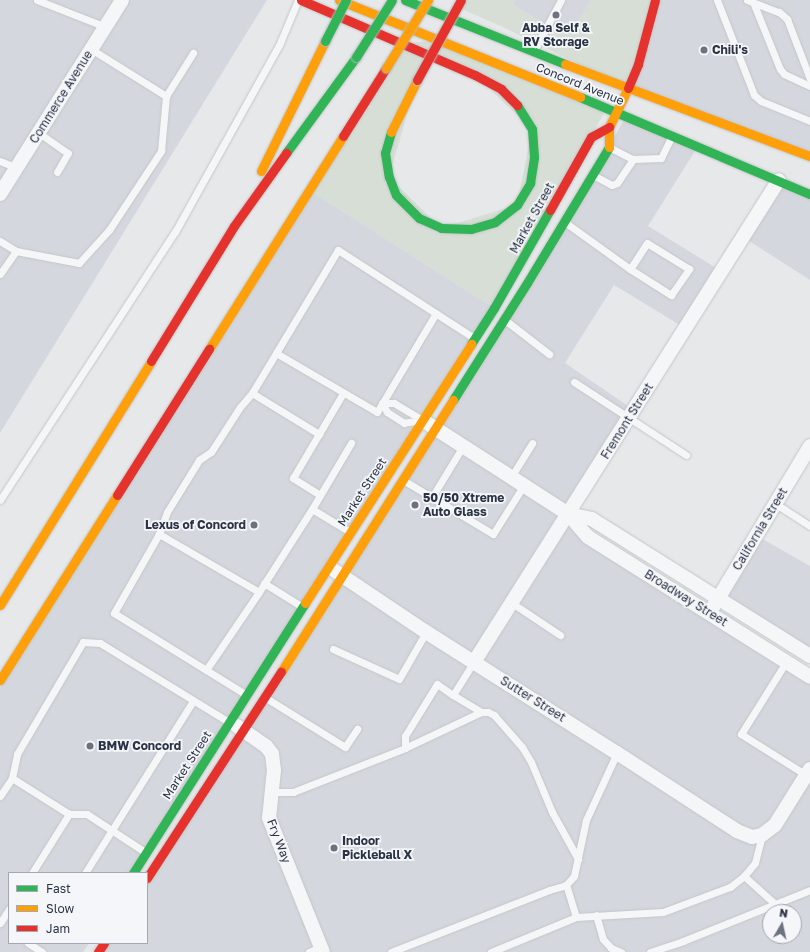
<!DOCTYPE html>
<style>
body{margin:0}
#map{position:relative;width:810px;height:952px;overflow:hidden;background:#e6e8ea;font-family:"Golos Text",sans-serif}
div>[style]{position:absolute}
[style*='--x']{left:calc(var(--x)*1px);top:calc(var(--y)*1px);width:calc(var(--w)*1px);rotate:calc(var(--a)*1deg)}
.built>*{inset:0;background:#d4d7dd}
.green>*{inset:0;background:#d6ded6}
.roads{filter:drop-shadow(0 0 1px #c4c6c8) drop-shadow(0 0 1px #c4c6c8)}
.lane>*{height:7px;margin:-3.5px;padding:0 3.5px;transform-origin:3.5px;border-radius:3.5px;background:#f5f6f7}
.street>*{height:14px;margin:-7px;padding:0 7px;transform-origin:7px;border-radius:7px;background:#f5f6f7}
.fast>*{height:9px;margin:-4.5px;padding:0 4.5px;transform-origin:4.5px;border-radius:4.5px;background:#30b455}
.slow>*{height:9px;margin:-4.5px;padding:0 4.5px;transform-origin:4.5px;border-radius:4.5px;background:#ff9f0a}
.jam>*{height:9px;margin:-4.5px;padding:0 4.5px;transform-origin:4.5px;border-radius:4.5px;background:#e5322d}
.bridges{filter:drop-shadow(0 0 1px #b8bbbf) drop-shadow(0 0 1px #b8bbbf)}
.fast-bridge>*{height:9px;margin:-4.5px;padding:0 4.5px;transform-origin:4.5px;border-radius:4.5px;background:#30b455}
.slow-bridge>*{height:9px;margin:-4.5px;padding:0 4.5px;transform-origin:4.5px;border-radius:4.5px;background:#ff9f0a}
.jam-bridge>*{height:9px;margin:-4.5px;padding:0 4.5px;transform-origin:4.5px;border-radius:4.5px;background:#e5322d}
.dots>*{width:11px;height:11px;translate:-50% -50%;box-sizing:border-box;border:2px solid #f4f6f9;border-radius:50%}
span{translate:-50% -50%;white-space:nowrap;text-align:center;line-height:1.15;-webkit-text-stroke:3.5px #f4f6f9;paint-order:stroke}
.poi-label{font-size:12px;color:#2b3445;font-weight:700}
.left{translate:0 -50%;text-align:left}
.right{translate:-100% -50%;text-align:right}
.street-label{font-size:12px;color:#2b3445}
.legend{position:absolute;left:8px;top:872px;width:140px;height:72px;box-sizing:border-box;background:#f4f6f9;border:1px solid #a4a8b1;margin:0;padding:5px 7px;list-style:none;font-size:12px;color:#2b3445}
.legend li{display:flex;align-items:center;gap:8px;height:20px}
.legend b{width:20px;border:1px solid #a4a8b1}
.north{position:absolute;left:762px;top:904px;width:40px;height:40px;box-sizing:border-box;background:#f4f6f9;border:1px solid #a4a8b1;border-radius:50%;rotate:9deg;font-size:11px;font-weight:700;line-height:16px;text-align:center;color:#2b3445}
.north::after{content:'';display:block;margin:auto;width:14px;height:18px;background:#6c737f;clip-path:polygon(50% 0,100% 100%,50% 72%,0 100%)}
</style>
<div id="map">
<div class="built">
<div style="clip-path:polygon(0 0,267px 0,0 433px)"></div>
<div style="clip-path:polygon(515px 0,591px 0,570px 35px,548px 26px,513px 5px)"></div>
<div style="clip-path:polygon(655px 0,810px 0,810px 156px,628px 88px)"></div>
<div style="clip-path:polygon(evenodd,626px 116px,698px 146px,648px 226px,721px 271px,685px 328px,614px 285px,565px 363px,634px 410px,568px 514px,588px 537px,810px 677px,810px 952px,98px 952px,104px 943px,147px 943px,147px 878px,609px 147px,626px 116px,770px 912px,794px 912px,794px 936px,770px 936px,770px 912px)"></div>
<div style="clip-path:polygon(779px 180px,810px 194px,810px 280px,743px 237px)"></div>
<div style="clip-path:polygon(309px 190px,494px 308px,133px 873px,9px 873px,9px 943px,89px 943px,83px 952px,0 952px,0 680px)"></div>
<div style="clip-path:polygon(757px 536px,810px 566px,810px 656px,717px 599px)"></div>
</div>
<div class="green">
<div style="clip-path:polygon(461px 0,515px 0,513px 5px,548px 26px,570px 34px,591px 0,655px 0,628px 88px,503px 27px,457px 7px)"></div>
<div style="clip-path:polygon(evenodd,439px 40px,607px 108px,494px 308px,309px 190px,401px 44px,439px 40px,430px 56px,475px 75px,532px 129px,517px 205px,441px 228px,389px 177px,417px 80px,430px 56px)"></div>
</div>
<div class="roads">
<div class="lane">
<div style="--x:37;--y:0;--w:74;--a:21.4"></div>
<div style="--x:717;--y:0;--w:102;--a:68.7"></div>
<div style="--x:754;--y:95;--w:9;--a:41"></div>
<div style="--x:761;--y:101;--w:53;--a:22.2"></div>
<div style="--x:747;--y:0;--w:34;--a:21"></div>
<div style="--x:779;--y:12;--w:11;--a:41"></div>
<div style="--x:787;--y:19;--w:64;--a:69"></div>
<div style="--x:753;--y:2;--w:72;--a:68.1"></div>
<div style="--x:780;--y:69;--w:6;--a:51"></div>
<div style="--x:784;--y:74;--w:29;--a:25"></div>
<div style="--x:537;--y:45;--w:51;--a:-61.9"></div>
<div style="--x:91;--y:49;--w:89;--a:32.1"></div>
<div style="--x:39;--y:133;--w:35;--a:35"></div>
<div style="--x:68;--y:153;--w:22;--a:120"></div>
<div style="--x:609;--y:147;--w:27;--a:27"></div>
<div style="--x:633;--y:159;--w:28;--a:-2"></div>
<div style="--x:661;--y:158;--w:25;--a:-64"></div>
<div style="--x:0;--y:161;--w:18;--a:22"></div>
<div style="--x:593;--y:175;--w:21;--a:28"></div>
<div style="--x:612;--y:185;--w:5;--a:-22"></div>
<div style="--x:617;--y:183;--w:29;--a:-56"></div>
<div style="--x:566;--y:223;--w:79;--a:35.7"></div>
<div style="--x:630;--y:269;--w:49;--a:32.4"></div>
<div style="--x:671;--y:295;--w:32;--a:-55"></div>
<div style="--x:689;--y:269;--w:49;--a:-148.2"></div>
<div style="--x:647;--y:243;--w:31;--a:123"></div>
<div style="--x:0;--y:241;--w:19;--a:32"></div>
<div style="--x:16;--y:251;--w:64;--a:10.8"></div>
<div style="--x:79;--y:263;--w:45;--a:-47.7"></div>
<div style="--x:109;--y:230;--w:95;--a:-56.6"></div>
<div style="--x:161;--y:151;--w:55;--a:-84.8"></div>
<div style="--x:166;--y:96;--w:51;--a:-57.9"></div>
<div style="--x:0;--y:274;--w:28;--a:-55"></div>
<div style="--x:505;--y:320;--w:56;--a:37.7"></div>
<div style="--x:276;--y:353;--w:117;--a:30.3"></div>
<div style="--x:377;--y:412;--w:115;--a:-59.2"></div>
<div style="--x:574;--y:382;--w:134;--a:33.1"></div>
<div style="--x:252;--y:393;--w:79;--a:31.5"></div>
<div style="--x:382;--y:403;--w:12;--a:0"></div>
<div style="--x:394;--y:403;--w:33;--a:31"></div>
<div style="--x:422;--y:420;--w:18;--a:171"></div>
<div style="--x:404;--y:423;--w:20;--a:-147"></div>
<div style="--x:387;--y:412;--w:10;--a:-119"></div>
<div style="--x:511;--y:477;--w:40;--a:-58"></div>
<div style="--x:403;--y:480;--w:105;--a:31"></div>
<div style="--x:493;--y:534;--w:58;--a:-57.7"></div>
<div style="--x:320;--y:495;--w:32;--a:-148"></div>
<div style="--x:293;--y:478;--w:99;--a:-59.5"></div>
<div style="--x:432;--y:497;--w:60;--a:-58.7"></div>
<div style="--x:0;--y:500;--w:320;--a:-56.9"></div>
<div style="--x:175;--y:232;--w:216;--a:-60.9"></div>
<div style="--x:280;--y:43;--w:47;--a:-67.3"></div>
<div style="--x:776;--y:504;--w:40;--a:32.9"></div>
<div style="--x:312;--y:509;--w:77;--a:-59.4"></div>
<div style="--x:350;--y:532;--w:44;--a:-148.8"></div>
<div style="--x:312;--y:509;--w:98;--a:122.6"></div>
<div style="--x:259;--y:592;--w:116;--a:-149.9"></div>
<div style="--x:159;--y:534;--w:23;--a:-70"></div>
<div style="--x:167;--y:512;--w:61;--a:-58.4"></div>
<div style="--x:199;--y:460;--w:14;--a:-34"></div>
<div style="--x:211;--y:452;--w:54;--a:-57.2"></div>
<div style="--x:240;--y:407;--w:18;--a:-49"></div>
<div style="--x:252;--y:393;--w:167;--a:-59"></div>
<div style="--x:338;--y:250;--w:162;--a:32.9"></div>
<div style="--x:159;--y:534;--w:91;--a:119.7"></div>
<div style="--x:114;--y:613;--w:154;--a:31.7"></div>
<div style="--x:264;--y:583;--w:44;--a:31.9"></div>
<div style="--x:512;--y:603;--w:58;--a:33.7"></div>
<div style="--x:333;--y:649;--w:72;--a:24.4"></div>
<div style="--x:399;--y:679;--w:54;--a:-60.1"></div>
<div style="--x:786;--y:662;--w:85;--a:122"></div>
<div style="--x:741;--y:734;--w:77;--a:32.2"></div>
<div style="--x:206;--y:670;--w:94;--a:-55.8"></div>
<div style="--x:453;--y:695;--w:33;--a:31"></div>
<div style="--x:481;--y:712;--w:84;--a:154.7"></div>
<div style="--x:405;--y:748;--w:12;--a:-90"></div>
<div style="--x:405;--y:736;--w:61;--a:-58.4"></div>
<div style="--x:437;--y:684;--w:19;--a:35"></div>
<div style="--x:453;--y:695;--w:39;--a:-58"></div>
<div style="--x:266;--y:698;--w:93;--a:31.8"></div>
<div style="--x:345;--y:747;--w:22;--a:-56"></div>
<div style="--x:481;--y:712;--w:7;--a:0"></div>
<div style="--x:488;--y:712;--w:7;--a:27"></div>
<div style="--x:494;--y:715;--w:43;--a:48.8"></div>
<div style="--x:522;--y:747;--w:17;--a:59"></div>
<div style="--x:531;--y:762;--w:54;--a:67.2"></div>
<div style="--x:552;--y:812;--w:54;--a:61"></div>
<div style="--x:271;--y:792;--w:22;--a:0"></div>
<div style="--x:293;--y:792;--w:120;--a:-21.4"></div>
<div style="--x:0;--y:796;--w:22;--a:-56"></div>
<div style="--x:145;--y:852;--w:69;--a:-146.8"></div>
<div style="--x:87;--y:814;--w:18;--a:180"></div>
<div style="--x:69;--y:814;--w:67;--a:-147.7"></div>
<div style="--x:12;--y:778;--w:25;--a:-78"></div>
<div style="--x:17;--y:754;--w:130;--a:-59.5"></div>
<div style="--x:83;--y:642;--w:17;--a:3"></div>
<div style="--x:100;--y:643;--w:151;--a:31.5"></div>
<div style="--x:32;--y:873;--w:70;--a:-57.9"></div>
<div style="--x:85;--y:873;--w:203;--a:-57.9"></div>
<div style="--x:744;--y:876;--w:42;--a:42.1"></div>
<div style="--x:596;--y:915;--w:25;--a:74"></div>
<div style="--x:603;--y:939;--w:12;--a:48"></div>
<div style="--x:611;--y:948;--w:11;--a:22"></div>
<div style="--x:576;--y:917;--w:34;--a:-107"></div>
<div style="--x:566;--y:885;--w:12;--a:-48"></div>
<div style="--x:574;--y:876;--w:57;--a:-77.9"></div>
<div style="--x:586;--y:820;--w:74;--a:-65.2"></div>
<div style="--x:0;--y:923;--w:17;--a:-57"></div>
<div style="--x:28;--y:943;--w:17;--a:33"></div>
<div style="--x:309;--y:952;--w:13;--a:-23"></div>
<div style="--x:391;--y:952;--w:170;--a:-21.4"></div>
<div style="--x:549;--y:890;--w:18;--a:-16"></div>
<div style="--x:491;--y:952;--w:92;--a:-22.4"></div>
<div style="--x:576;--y:917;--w:87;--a:-3.3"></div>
<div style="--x:663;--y:912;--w:72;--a:-20.5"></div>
<div style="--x:730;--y:887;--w:18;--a:-38"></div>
<div style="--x:744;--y:876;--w:17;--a:-50"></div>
<div style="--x:755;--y:863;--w:29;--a:-76"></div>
<div style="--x:650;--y:952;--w:35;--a:-18"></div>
<div style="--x:683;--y:941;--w:137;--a:-21.9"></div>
</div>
<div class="street">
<div style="--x:0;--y:194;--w:229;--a:-57.8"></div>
<div style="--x:427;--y:423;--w:168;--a:32.8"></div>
<div style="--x:335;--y:571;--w:110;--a:33.8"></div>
<div style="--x:426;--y:632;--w:226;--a:32.4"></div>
<div style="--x:617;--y:753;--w:143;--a:33"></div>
<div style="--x:737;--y:831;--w:16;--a:22"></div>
<div style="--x:752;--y:837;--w:10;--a:-11"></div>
<div style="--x:762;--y:835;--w:16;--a:-38"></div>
<div style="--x:775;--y:825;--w:66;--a:-58"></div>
<div style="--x:713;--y:607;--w:188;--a:-58.9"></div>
<div style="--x:810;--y:656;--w:257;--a:-147.9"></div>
<div style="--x:592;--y:519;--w:25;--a:-168"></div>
<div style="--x:568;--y:514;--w:30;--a:49"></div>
<div style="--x:588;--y:537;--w:262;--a:32.2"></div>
<div style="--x:474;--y:662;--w:570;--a:-57.68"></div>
<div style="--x:237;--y:726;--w:35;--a:35"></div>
<div style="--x:266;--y:746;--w:10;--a:53"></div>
<div style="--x:272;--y:754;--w:16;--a:83"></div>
<div style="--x:274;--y:770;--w:48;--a:95.9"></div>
<div style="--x:269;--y:818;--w:144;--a:68.1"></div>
</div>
<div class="fast">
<div style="--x:405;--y:0;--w:172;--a:21.8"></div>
<div style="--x:580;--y:97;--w:250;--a:22.9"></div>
<div style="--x:391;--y:132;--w:22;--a:106"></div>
<div style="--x:385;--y:153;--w:24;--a:81"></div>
<div style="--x:389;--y:177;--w:19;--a:69"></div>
<div style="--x:396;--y:195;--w:33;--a:45"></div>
<div style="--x:419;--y:218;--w:24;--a:24"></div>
<div style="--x:441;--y:228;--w:30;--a:2"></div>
<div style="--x:471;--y:229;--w:25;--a:-16"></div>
<div style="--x:495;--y:222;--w:28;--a:-38"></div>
<div style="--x:517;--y:205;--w:26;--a:-59"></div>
<div style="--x:530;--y:183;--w:26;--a:-81"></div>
<div style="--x:534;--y:157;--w:28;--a:-94"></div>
<div style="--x:532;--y:129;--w:28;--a:-122"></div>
<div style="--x:286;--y:153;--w:119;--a:-53.9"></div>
<div style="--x:471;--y:344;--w:43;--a:-57.4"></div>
<div style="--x:494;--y:308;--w:113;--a:-60.3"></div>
<div style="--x:453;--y:400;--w:138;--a:-57.7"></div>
<div style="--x:527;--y:283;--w:159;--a:-58.9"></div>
<div style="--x:133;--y:873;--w:320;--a:-57.5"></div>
</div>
<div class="slow">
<div style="--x:339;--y:0;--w:260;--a:21.9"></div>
<div style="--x:565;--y:64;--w:262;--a:20.6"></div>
<div style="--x:391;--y:132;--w:58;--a:-63.4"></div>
<div style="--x:609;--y:147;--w:20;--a:-90"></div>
<div style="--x:609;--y:127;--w:43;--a:-64"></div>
<div style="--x:261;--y:171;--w:145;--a:-63.8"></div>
<div style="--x:209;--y:349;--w:252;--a:-57.8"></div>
<div style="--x:305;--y:603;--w:308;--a:-57.3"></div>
<div style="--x:0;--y:605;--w:287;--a:-58.2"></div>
<div style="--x:281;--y:672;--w:322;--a:-57.7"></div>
<div style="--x:0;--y:680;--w:219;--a:-57.7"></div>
</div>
<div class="jam">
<div style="--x:301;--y:0;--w:189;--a:23.3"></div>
<div style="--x:475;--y:75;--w:30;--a:28"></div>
<div style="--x:501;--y:89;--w:23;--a:45"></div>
<div style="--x:628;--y:88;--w:26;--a:-67"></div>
<div style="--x:638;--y:64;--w:66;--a:-75.1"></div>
<div style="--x:343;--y:136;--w:80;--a:-57.7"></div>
<div style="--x:550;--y:210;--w:84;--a:-60.7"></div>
<div style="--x:591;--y:137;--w:21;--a:-29"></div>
<div style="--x:151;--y:361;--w:158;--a:-58.4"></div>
<div style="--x:234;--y:226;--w:90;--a:-54.5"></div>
<div style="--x:117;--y:495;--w:173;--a:-57.8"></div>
<div style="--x:147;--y:878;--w:246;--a:-57"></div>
<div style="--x:98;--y:952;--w:11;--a:-56"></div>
</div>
</div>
<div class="bridges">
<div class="fast-bridge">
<div style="--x:325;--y:41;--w:46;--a:-62.9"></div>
<div style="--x:356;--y:57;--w:67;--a:-57.7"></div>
</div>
<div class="slow-bridge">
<div style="--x:386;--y:68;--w:80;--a:-58.3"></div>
</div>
<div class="jam-bridge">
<div style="--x:417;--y:80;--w:91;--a:-61.2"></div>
</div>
</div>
<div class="dots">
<div style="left:556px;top:15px;background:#6c737f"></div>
<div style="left:704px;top:50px;background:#6c737f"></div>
<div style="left:415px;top:505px;background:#6c737f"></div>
<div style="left:254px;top:525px;background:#6c737f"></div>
<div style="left:90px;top:746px;background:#6c737f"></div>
<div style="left:334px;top:848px;background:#6c737f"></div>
</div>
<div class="poi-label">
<span style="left:556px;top:35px">Abba Self &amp;<br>RV Storage</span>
<span class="left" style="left:712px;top:50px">Chili's</span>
<span class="left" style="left:423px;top:505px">50/50 Xtreme<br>Auto Glass</span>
<span class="right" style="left:246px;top:525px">Lexus of Concord</span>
<span class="left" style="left:98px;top:746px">BMW Concord</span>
<span class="left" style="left:342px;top:848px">Indoor<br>Pickleball X</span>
</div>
<div class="street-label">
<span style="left:580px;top:84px;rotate:22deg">Concord Avenue</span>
<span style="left:61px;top:97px;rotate:-58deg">Commerce Avenue</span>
<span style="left:532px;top:218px;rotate:-61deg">Market Street</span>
<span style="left:627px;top:421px;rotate:-58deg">Fremont Street</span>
<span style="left:362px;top:492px;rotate:-57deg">Market Street</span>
<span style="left:760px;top:529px;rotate:-59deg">California Street</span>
<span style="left:686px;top:598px;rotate:32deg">Broadway Street</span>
<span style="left:533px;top:699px;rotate:32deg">Sutter Street</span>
<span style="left:187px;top:765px;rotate:-57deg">Market Street</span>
<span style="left:279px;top:841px;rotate:69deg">Fry Way</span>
</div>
<ul class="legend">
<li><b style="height:5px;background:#30b455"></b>Fast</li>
<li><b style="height:5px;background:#ff9f0a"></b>Slow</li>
<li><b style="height:5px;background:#e5322d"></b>Jam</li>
</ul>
<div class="north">N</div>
</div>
